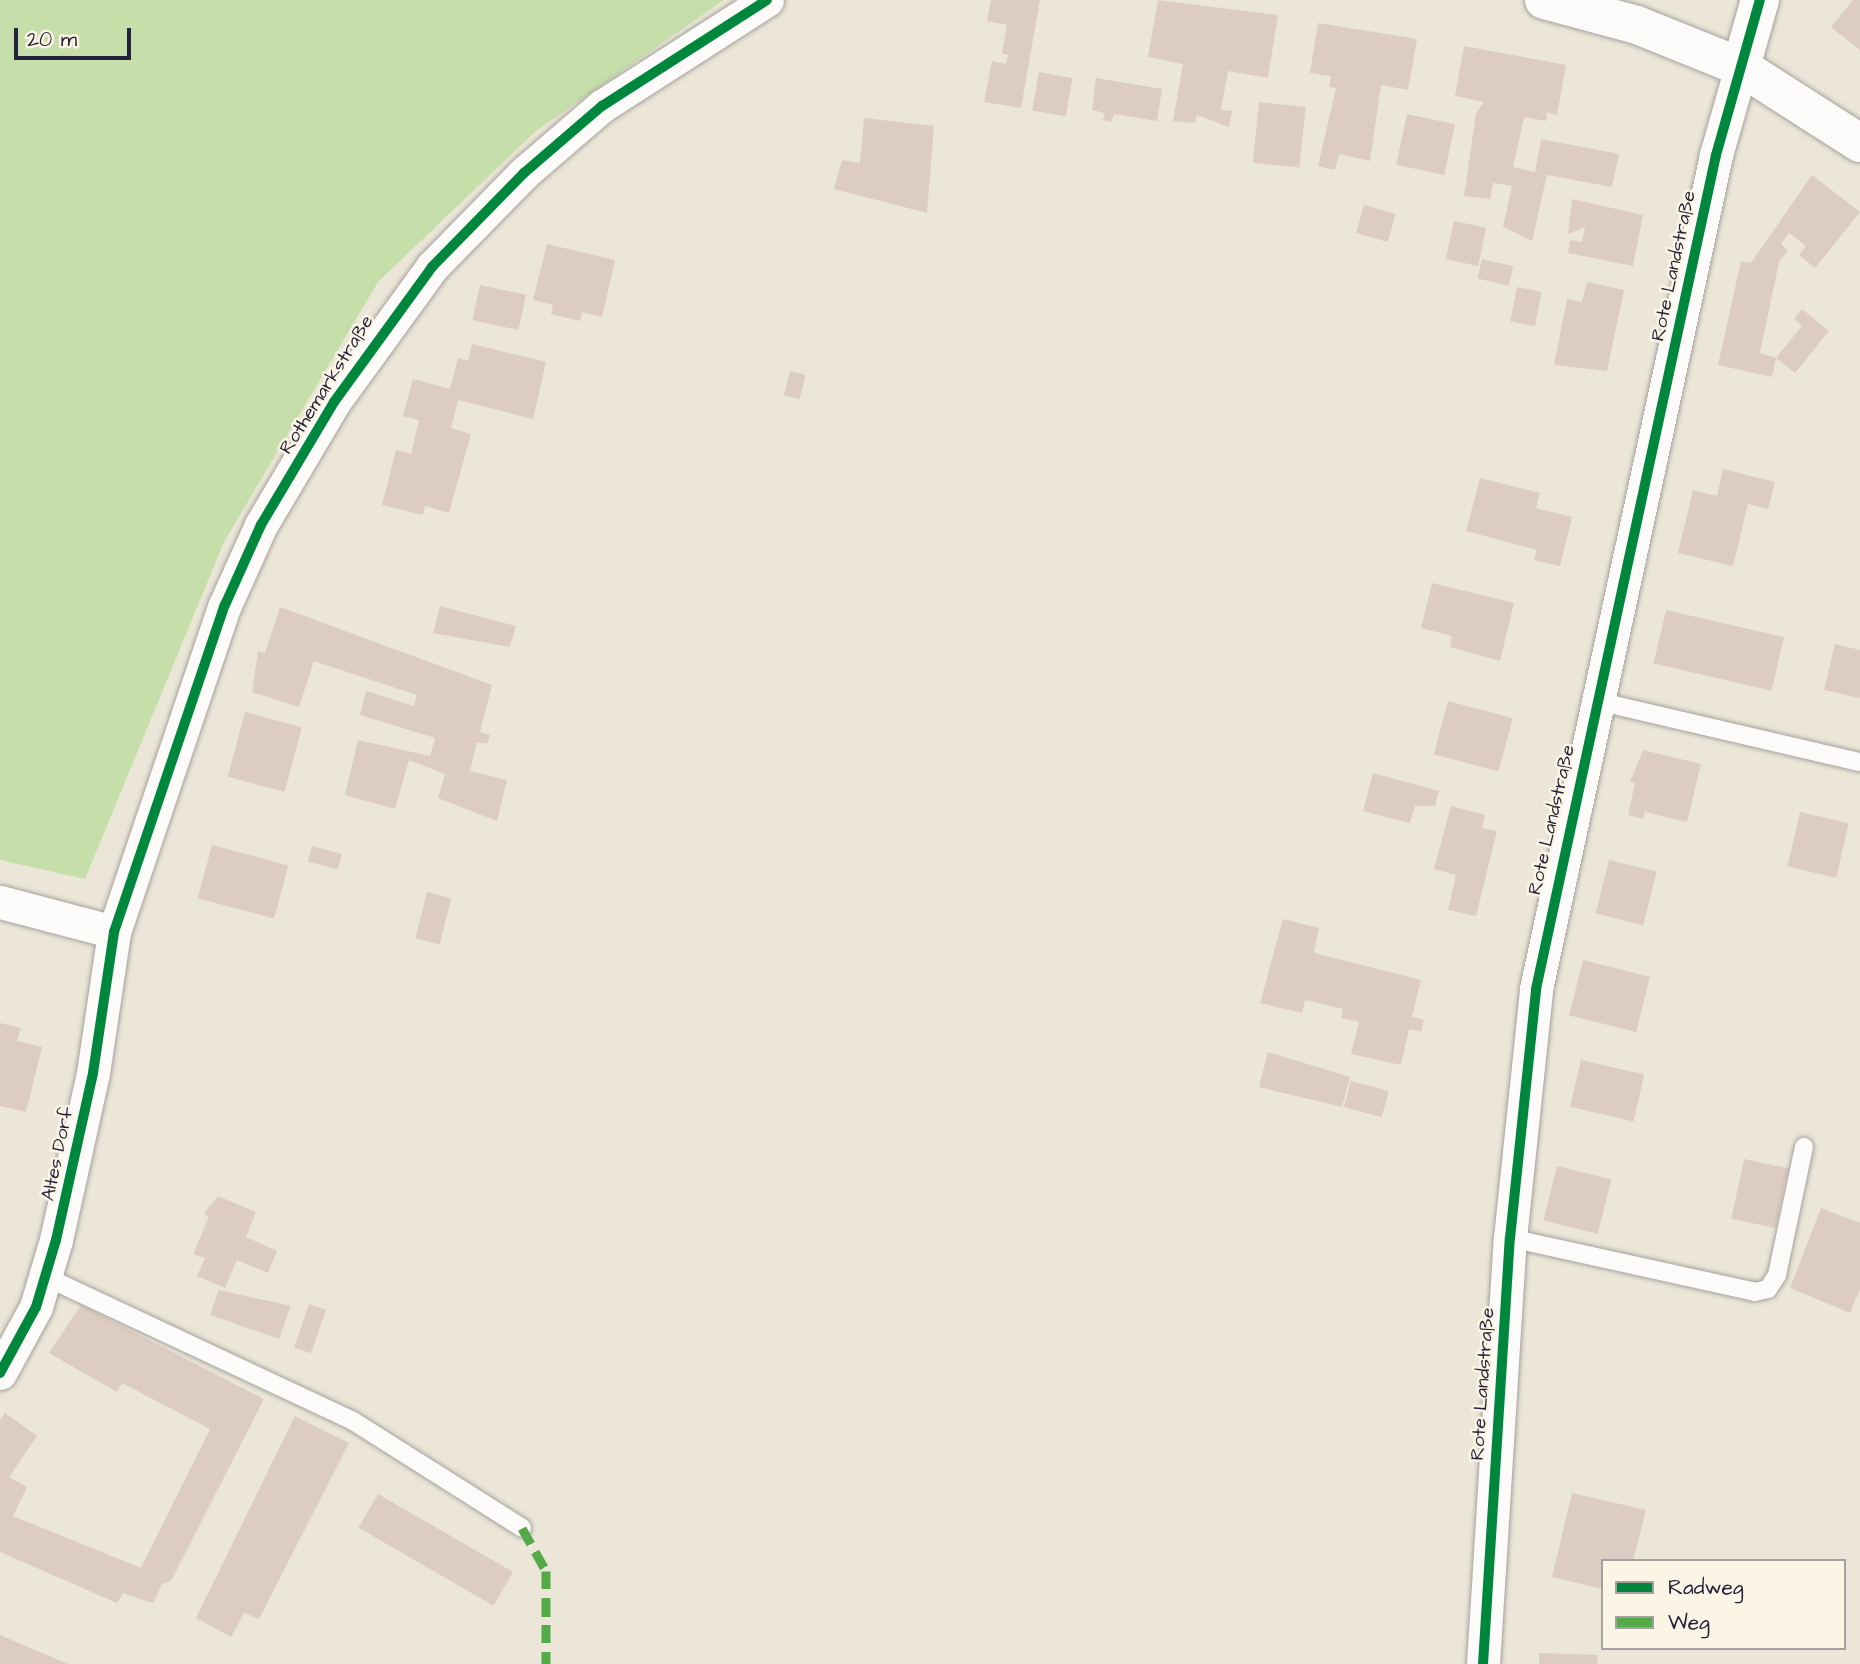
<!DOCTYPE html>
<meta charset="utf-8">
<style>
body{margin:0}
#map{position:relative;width:1860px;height:1664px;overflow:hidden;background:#ebe6d8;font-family:"Architects Daughter",sans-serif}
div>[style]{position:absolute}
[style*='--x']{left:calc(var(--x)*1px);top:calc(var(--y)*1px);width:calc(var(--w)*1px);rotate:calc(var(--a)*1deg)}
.green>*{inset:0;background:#c6deaa}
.building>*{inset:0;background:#ddccc3;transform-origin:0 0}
.roads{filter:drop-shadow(0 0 2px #a5a29d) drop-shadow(0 0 2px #a5a29d)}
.service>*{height:18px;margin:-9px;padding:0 9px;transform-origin:9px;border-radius:9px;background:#fcfbf9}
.minor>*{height:33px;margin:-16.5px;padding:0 16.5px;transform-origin:16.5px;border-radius:16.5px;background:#fcfbf9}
.tertiary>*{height:38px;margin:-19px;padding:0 19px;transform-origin:19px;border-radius:19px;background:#fcfbf9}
.quiet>*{height:9px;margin-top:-4.5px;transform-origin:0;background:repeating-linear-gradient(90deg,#53aa46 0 18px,transparent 0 27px)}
.cycleway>*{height:10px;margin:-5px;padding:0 5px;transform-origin:5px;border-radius:5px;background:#00873e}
span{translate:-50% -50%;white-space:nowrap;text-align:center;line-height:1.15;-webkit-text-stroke:5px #fcf5e5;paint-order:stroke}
.street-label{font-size:19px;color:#22223b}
.legend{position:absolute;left:1601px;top:1559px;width:245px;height:91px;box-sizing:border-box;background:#fcf5e5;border:2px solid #a5a1a1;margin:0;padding:9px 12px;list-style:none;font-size:21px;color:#22223b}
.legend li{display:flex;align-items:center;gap:14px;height:35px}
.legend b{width:35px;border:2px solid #a5a1a1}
.scale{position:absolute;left:14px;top:28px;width:117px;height:32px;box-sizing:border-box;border:4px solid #22223b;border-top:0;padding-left:9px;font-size:21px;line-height:24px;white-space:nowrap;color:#22223b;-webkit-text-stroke:5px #fcf5e5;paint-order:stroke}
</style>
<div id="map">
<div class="green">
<div style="clip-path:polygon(0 0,724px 0,536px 131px,378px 282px,224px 542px,85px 879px,0 860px)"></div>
</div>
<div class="building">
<div style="clip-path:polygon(991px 0,1040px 0,1021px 108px,984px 102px,992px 61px,1006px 64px,1008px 55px,1002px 53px,1007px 25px,987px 21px)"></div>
<div style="clip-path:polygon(1158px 0,1278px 15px,1268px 78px,1228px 71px,1221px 110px,1232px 111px,1229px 127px,1197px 115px,1195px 123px,1173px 121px,1183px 64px,1148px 57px)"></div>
<div style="clip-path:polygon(1853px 0,1860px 0,1860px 50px,1831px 27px)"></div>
<div style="clip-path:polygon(1318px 23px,1417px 39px,1408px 90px,1381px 85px,1370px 161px,1339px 154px,1335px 170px,1318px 166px,1336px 88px,1329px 87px,1331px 76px,1310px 73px)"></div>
<div style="clip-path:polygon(1464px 46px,1566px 65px,1557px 115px,1547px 112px,1546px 121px,1524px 117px,1513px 167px,1535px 172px,1541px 139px,1619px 154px,1612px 187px,1547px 175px,1532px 241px,1503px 227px,1512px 186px,1493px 183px,1490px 199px,1464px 196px,1476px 113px,1484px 102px,1455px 96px)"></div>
<div style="left:1039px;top:72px;width:34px;height:39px;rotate:10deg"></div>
<div style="clip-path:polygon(1096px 78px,1162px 89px,1157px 121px,1114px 114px,1111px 122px,1103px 120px,1105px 113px,1092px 110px)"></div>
<div style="left:1259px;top:102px;width:47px;height:61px;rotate:6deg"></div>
<div style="left:1407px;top:114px;width:49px;height:52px;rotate:12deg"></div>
<div style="clip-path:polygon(864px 118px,934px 126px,927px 213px,834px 189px,842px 160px,860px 163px)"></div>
<div style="clip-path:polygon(1812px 175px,1860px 212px,1815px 268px,1799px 255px,1806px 246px,1789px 233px,1781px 244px,1788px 250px,1779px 262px,1760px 353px,1776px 358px,1772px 377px,1718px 365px,1741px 261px,1751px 263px)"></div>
<div style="clip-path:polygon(1572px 199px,1643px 215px,1633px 266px,1568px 253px,1570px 240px,1582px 242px,1585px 227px,1568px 234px)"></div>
<div style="left:1364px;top:205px;width:33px;height:29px;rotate:16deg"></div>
<div style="left:1454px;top:221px;width:33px;height:39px;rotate:12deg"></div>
<div style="clip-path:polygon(547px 244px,615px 260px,602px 317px,582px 312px,580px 321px,551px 314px,553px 305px,533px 300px)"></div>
<div style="left:1482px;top:259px;width:32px;height:20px;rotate:13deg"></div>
<div style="clip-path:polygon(1587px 282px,1624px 290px,1607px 371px,1554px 365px,1567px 299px,1582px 302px)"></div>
<div style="left:480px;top:285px;width:47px;height:36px;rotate:12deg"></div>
<div style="left:1517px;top:287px;width:25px;height:35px;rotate:11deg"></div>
<div style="clip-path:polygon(1802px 309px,1829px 331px,1795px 373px,1776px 358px,1802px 326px,1794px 319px)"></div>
<div style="clip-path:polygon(472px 344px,546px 362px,533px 419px,458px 400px,451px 428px,471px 434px,449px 513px,425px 506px,423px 515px,382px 505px,396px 450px,411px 454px,419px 420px,403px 416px,413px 379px,450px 389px,458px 358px,468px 361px)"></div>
<div style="left:790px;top:371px;width:16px;height:25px;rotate:14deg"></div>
<div style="clip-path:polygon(1723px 469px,1775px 482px,1768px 509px,1748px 504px,1733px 566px,1678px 553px,1693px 490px,1717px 496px)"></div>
<div style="clip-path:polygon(1480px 478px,1540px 493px,1536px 508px,1572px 517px,1560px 566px,1534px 560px,1537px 550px,1466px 531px)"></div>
<div style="clip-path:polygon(1432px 583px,1514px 603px,1500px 661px,1450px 647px,1452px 636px,1421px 628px)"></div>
<div style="clip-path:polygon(440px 606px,516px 626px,510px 647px,433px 633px)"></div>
<div style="clip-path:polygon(280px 607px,492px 685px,480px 732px,490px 735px,487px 744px,477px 742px,470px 771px,507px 780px,497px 821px,438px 798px,445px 774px,409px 760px,395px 809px,345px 795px,358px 740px,430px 756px,435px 738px,360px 715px,366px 691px,414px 706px,417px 695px,314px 661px,299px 707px,252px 692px,258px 651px,265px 653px)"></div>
<div style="left:1666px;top:610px;width:121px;height:55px;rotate:13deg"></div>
<div style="clip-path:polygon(1835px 644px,1860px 650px,1860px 698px,1824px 690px)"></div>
<div style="left:1448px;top:701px;width:67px;height:55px;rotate:15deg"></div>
<div style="left:245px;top:712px;width:59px;height:67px;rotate:15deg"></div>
<div style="clip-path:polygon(1643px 750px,1701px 764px,1687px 822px,1645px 812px,1643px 819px,1628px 815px,1635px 783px,1630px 782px)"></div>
<div style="clip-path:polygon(1373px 773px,1439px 791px,1435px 806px,1415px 806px,1410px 823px,1363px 811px)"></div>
<div style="clip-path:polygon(1451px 806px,1485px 815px,1482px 828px,1497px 831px,1476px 916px,1448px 910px,1456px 875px,1434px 869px)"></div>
<div style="left:1800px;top:812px;width:50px;height:56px;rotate:13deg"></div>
<div style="left:212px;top:845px;width:79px;height:55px;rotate:15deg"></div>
<div style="left:312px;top:846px;width:31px;height:16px;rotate:15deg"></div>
<div style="left:1609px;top:860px;width:49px;height:55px;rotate:14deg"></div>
<div style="left:427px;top:892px;width:25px;height:48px;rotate:14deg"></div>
<div style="clip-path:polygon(1283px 919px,1319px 928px,1314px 953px,1421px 980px,1412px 1017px,1424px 1020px,1421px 1032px,1409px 1029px,1401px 1065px,1351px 1054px,1359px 1022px,1341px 1018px,1343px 1009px,1305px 1000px,1302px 1013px,1260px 1003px)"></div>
<div style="left:1583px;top:960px;width:69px;height:57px;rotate:14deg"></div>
<div style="clip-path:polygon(0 1023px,21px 1028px,17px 1041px,42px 1047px,26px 1112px,0 1106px)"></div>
<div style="clip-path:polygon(1268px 1052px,1350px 1077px,1342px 1107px,1259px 1087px)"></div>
<div style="left:1581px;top:1060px;width:65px;height:48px;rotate:13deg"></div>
<div style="left:1351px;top:1081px;width:39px;height:27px;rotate:15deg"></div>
<div style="left:1744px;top:1159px;width:45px;height:61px;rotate:12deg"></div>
<div style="left:1557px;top:1166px;width:56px;height:56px;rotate:14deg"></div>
<div style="clip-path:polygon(218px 1196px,256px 1212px,246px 1237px,277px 1251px,268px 1273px,237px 1260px,225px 1288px,197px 1276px,205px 1258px,193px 1254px,209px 1217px,204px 1213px)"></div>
<div style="clip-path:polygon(1821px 1208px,1860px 1223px,1860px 1289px,1850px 1313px,1790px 1288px)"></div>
<div style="clip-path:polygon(219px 1290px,291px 1306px,279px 1339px,210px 1315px)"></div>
<div style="left:309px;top:1304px;width:18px;height:46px;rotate:19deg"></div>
<div style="clip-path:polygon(81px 1305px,264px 1399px,171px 1581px,162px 1584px,153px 1603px,123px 1593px,117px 1603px,0 1552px,0 1420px,5px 1413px,37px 1436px,9px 1477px,27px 1487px,13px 1516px,141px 1568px,210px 1429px,122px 1383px,117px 1392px,49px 1353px)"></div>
<div style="clip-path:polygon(295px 1416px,349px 1443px,259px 1619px,244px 1613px,231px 1637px,196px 1618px)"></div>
<div style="clip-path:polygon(1572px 1493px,1646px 1510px,1633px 1561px,1603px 1561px,1603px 1589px,1552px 1577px)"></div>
<div style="left:378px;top:1494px;width:156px;height:39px;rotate:30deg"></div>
<div style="clip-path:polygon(0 1635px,68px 1664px,0 1664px)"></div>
<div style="clip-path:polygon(1539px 1653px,1598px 1655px,1597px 1664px,1539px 1664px)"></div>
</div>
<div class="roads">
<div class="service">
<div style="--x:1597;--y:701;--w:270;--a:13.1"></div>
<div style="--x:1510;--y:1238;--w:251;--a:12.4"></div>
<div style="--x:1755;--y:1292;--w:13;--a:-13"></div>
<div style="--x:1768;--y:1289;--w:17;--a:-57"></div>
<div style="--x:1777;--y:1275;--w:131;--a:-78.1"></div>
<div style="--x:46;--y:1277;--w:339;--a:25.1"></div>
<div style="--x:353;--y:1421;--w:200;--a:32.3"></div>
</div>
<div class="minor">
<div style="--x:0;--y:902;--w:118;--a:14.7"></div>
<div style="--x:0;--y:1373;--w:75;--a:-61.4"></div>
<div style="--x:36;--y:1307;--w:70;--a:-73.4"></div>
<div style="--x:56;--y:1240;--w:171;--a:-77.5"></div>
<div style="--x:93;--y:1073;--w:143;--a:-81.5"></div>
<div style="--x:114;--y:932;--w:345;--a:-71.3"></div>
<div style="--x:225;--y:605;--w:88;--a:-65.8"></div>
<div style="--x:261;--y:525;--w:143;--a:-59.3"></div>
<div style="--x:334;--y:402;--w:167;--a:-54"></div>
<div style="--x:432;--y:267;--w:132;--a:-45.6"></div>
<div style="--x:524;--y:173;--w:103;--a:-40.7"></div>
<div style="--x:602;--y:106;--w:196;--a:-32.7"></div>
<div style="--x:1483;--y:1664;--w:427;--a:-86.4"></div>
<div style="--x:1510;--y:1238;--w:250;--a:-84"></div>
<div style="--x:1536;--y:989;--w:853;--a:-77.82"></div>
<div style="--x:1716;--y:155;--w:91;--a:-74.1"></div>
</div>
<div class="tertiary">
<div style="--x:1544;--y:0;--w:96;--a:15"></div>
<div style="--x:1637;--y:25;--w:112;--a:22"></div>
<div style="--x:1741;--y:67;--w:141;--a:32.6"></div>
<div style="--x:1741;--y:67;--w:70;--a:-74.2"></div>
</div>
</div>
<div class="quiet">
<div style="--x:522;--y:1528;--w:49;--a:60.8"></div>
<div style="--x:546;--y:1571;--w:93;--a:90"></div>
</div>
<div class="cycleway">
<div style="--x:0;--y:1373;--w:75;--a:-61.4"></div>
<div style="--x:36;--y:1307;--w:70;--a:-73.4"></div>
<div style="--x:56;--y:1240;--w:171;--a:-77.5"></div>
<div style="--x:93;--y:1073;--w:143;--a:-81.5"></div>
<div style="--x:114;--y:932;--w:345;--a:-71.3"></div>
<div style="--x:225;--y:605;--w:88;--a:-65.8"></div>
<div style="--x:261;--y:525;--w:143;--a:-59.3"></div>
<div style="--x:334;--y:402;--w:167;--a:-54"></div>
<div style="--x:432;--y:267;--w:132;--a:-45.6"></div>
<div style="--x:524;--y:173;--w:103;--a:-40.7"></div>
<div style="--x:602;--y:106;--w:196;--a:-32.7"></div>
<div style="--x:1483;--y:1664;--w:427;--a:-86.4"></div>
<div style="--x:1510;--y:1238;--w:250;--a:-84"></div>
<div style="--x:1536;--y:989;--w:853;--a:-77.82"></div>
<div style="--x:1716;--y:155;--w:161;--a:-74.2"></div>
</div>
<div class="street-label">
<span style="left:1674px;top:266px;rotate:-78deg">Rote Landstraße</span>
<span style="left:327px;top:385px;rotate:-58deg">Rothemarkstraße</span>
<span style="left:1552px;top:820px;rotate:-77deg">Rote Landstraße</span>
<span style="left:58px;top:1154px;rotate:-78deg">Altes Dorf</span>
<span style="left:1483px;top:1384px;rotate:-86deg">Rote Landstraße</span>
</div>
<ul class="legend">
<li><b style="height:9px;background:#00873e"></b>Radweg</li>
<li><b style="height:9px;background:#53aa46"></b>Weg</li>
</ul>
<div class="scale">20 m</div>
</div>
